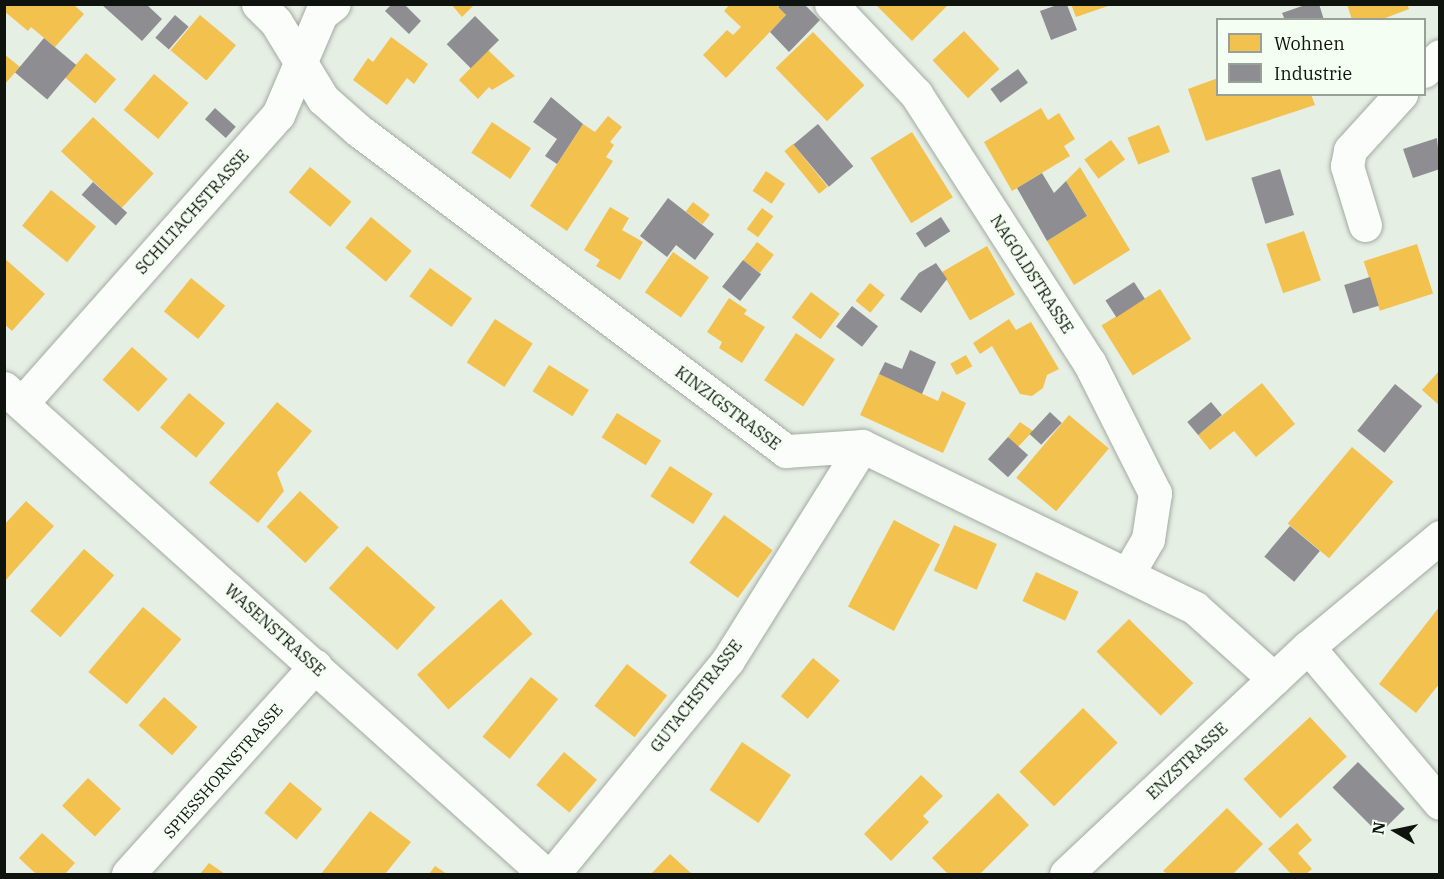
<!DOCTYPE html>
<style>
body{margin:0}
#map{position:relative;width:1444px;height:879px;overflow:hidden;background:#e6efe4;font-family:"IBM Plex Serif",serif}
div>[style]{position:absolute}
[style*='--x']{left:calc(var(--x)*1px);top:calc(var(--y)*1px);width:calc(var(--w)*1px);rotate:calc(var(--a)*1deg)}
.homes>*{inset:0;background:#f2c14e;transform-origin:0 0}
.industry>*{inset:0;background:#8d8d92;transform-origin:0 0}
.roads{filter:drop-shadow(0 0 2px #a3aaa2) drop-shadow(0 0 2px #a3aaa2)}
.street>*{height:33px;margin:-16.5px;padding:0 16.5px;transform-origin:16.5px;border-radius:16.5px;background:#fbfdfb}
span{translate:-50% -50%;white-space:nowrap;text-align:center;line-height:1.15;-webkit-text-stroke:6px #f5fef3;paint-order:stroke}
.street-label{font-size:16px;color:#0e140d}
.frame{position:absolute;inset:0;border:6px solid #0e140d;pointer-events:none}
.legend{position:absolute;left:1216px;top:18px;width:210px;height:78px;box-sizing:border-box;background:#f5fef3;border:2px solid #99a097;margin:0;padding:8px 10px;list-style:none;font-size:18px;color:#0e140d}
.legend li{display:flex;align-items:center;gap:12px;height:30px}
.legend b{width:30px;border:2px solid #99a097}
.north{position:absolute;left:1366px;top:801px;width:60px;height:60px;-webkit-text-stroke:4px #f5fef3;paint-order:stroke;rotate:279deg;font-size:16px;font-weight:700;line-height:24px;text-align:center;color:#0e140d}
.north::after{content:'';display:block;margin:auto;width:21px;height:27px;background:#0e140d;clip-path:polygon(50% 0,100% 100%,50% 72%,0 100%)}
</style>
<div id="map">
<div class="homes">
<div style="clip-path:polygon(4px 4px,73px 4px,84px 14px,55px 47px,31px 27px,28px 31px,4px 11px)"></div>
<div style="clip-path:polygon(451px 4px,475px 4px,462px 17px)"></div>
<div style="clip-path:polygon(730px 4px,775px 4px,786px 15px,726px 78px,703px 55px,727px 30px,733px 35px,741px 27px,724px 11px)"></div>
<div style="clip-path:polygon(875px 4px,949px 4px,912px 41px)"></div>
<div style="clip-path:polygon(1071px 4px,1111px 4px,1111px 5px,1076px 17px)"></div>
<div style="clip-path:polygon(1347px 4px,1407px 4px,1409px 9px,1380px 20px,1352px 20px)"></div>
<div style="left:200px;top:15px;width:47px;height:46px;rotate:40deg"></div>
<div style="left:964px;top:31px;width:52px;height:43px;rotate:47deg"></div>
<div style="left:813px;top:32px;width:74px;height:52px;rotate:46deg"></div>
<div style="clip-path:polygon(391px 37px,428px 64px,414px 84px,407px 78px,387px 105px,353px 80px,368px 58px,373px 62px)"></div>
<div style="clip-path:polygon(488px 50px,515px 76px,492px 90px,489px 87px,478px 99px,459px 80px)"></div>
<div style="left:86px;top:53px;width:40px;height:32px;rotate:41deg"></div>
<div style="clip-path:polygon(4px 54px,20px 67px,4px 85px)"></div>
<div style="left:154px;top:74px;width:45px;height:47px;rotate:40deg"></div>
<div style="clip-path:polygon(1218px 78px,1218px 94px,1311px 94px,1315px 105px,1206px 141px,1188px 89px)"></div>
<div style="clip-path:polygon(1041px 108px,1048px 120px,1059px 113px,1075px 139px,1064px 146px,1070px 156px,1012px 191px,984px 142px)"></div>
<div style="clip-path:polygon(608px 116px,622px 127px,610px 142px,614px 145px,606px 157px,613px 161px,567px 231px,530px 206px,583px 124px,595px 132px)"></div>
<div style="left:93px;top:117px;width:83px;height:47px;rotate:43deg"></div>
<div style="left:492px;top:122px;width:47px;height:37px;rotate:34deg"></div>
<div style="left:1159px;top:125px;width:29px;height:34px;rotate:68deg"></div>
<div style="left:912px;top:132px;width:77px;height:49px;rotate:58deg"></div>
<div style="left:1111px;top:140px;width:24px;height:33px;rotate:54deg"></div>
<div style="left:793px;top:144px;width:55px;height:11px;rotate:51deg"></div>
<div style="left:310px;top:167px;width:54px;height:33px;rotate:40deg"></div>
<div style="clip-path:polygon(1080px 167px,1130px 250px,1074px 285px,1047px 241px,1087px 216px,1066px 181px)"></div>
<div style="left:766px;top:171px;width:23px;height:24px;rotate:34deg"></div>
<div style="left:51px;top:190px;width:58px;height:46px;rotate:39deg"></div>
<div style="left:693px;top:202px;width:21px;height:12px;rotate:37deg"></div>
<div style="clip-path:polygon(610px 207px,629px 218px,622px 230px,643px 242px,620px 280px,596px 266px,600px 260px,584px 250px)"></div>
<div style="left:762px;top:208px;width:14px;height:26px;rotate:36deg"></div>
<div style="left:371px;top:217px;width:53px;height:40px;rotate:40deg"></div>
<div style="left:1304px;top:231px;width:52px;height:40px;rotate:71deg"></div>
<div style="left:757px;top:242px;width:21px;height:23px;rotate:37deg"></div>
<div style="left:1417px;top:244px;width:52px;height:56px;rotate:72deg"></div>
<div style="left:987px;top:246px;width:56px;height:52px;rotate:60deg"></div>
<div style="left:673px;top:252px;width:44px;height:49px;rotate:35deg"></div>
<div style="clip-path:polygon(4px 258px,45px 294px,12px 331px,4px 324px)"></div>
<div style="left:430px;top:268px;width:52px;height:35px;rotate:36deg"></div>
<div style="left:191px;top:278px;width:44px;height:43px;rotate:39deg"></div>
<div style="left:870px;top:283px;width:19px;height:23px;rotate:39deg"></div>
<div style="left:1160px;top:289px;width:59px;height:69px;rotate:58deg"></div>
<div style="left:811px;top:292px;width:36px;height:32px;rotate:37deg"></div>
<div style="clip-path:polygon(729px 298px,747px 310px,744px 314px,765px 327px,742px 363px,719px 348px,722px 342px,707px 332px)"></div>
<div style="left:495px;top:319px;width:45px;height:52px;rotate:33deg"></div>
<div style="clip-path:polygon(1009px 319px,1016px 330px,1031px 322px,1059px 369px,1047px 375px,1043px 388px,1032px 396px,1020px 394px,992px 346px,980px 354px,973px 343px)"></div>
<div style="left:796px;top:333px;width:47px;height:57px;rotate:34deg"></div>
<div style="left:132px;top:347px;width:48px;height:44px;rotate:42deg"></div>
<div style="left:966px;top:355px;width:13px;height:18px;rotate:61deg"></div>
<div style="left:549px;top:365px;width:47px;height:31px;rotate:32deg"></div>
<div style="clip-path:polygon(1440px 370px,1440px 406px,1422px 390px)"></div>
<div style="clip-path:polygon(879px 374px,938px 401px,942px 391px,966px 403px,943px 453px,860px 415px)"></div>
<div style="clip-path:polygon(1262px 383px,1295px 424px,1256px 457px,1234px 431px,1210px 450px,1198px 435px)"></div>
<div style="left:189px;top:393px;width:47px;height:45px;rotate:40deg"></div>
<div style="clip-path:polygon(277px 402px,312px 431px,277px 473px,284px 491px,258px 523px,209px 483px)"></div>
<div style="left:617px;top:413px;width:52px;height:29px;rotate:32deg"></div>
<div style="left:1069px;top:415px;width:52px;height:82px;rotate:40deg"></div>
<div style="clip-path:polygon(1020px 422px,1033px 431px,1018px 447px,1008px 437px)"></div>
<div style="left:1352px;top:447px;width:54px;height:100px;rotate:40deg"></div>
<div style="left:670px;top:466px;width:51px;height:36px;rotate:33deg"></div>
<div style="left:300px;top:491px;width:53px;height:49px;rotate:43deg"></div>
<div style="clip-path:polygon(26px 501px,54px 526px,4px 582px,4px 525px)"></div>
<div style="left:724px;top:515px;width:60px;height:59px;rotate:36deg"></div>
<div style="left:894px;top:520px;width:52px;height:98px;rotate:28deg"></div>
<div style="left:954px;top:525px;width:47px;height:50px;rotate:24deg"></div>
<div style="left:367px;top:546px;width:92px;height:57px;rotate:42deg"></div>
<div style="left:84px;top:549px;width:40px;height:82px;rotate:41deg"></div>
<div style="left:1036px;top:572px;width:47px;height:32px;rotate:25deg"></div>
<div style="left:501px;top:599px;width:47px;height:113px;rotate:48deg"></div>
<div style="clip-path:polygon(1440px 606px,1440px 683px,1416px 713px,1379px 684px)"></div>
<div style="left:143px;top:607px;width:50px;height:85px;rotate:40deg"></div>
<div style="left:1129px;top:619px;width:91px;height:46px;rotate:45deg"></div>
<div style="left:813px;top:658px;width:35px;height:50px;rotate:40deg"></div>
<div style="left:627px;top:664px;width:51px;height:53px;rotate:38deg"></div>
<div style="left:531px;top:677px;width:35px;height:77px;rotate:39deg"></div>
<div style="left:164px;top:697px;width:45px;height:38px;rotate:42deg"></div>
<div style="left:1083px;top:708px;width:49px;height:90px;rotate:45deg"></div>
<div style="left:1310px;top:717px;width:54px;height:91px;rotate:47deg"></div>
<div style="left:742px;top:742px;width:59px;height:58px;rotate:34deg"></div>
<div style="left:564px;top:752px;width:43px;height:43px;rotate:40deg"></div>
<div style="clip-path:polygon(921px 775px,943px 796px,923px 816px,929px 822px,891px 861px,864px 834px)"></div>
<div style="left:88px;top:778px;width:45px;height:38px;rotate:43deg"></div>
<div style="left:290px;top:782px;width:42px;height:40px;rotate:40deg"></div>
<div style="clip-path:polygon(998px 793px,1029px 825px,980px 874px,948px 874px,932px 858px)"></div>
<div style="clip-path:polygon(1227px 808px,1263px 844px,1233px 874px,1167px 874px,1163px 871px)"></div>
<div style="clip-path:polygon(370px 811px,411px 842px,385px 874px,321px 874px)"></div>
<div style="clip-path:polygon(1297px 823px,1312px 840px,1298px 853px,1312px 869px,1306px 874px,1291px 874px,1268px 849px)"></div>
<div style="clip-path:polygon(42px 833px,75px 863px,65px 874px,36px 874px,19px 858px)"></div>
<div style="clip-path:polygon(670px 854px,692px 874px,651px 874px)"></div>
<div style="clip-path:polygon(209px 863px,225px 874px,200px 874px)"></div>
<div style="clip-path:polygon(435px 866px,447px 874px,429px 874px)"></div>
</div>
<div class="industry">
<div style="clip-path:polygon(101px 4px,146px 4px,162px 19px,142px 41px)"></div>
<div style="clip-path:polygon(392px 4px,404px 4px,421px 21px,409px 34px,385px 11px)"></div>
<div style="clip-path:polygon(781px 4px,804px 4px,820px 20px,789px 52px,770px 32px,786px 15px,778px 7px)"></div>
<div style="clip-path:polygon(1308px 4px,1319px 4px,1324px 20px,1285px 20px,1282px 13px)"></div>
<div style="clip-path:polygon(1057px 5px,1067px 5px,1077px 30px,1051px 40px,1040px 11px)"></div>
<div style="left:175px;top:15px;width:18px;height:30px;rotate:41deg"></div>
<div style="left:475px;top:16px;width:34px;height:40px;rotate:45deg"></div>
<div style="left:44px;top:38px;width:42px;height:45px;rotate:40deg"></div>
<div style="left:1018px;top:69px;width:17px;height:34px;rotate:54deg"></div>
<div style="clip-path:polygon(551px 97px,583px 124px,557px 164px,545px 156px,557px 139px,533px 122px)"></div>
<div style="left:215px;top:108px;width:28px;height:15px;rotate:42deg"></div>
<div style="left:818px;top:124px;width:55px;height:32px;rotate:50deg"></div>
<div style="clip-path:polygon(1437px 138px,1440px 169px,1413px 178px,1403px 149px)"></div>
<div style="left:1280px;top:169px;width:48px;height:30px;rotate:73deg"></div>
<div style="clip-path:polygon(1042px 173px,1054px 193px,1066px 181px,1087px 216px,1047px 241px,1017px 188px)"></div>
<div style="left:93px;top:182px;width:46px;height:17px;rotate:42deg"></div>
<div style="clip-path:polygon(668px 198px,714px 234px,695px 260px,676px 245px,667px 257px,640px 236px)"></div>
<div style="left:941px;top:217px;width:17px;height:30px;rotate:57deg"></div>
<div style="left:743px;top:260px;width:23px;height:34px;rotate:38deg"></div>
<div style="clip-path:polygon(936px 263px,947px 279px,921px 313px,900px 299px,919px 273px)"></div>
<div style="left:1370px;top:277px;width:30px;height:27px;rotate:73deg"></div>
<div style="left:1134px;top:282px;width:20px;height:34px;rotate:57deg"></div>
<div style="left:852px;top:306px;width:33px;height:26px;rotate:38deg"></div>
<div style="clip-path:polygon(910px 350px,936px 362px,922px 394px,879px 374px,885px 362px,902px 369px)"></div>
<div style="left:1395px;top:384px;width:35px;height:60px;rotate:39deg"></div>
<div style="left:1211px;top:402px;width:17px;height:31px;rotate:50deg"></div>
<div style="left:1050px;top:412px;width:16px;height:30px;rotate:43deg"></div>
<div style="left:1008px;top:437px;width:27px;height:30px;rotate:42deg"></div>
<div style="left:1290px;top:526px;width:39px;height:40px;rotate:40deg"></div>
<div style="left:1358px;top:762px;width:66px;height:36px;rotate:45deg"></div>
</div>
<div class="roads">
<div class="street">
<div style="--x:258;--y:4;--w:25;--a:45"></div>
<div style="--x:276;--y:22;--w:90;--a:58.6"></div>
<div style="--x:323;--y:99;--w:47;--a:41.5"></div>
<div style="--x:358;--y:130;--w:535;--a:36.87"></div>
<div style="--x:786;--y:451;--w:76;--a:-3.8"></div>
<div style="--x:862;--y:446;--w:370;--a:25.9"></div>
<div style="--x:1195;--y:608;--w:106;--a:41.9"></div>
<div style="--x:831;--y:4;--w:124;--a:46.6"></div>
<div style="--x:916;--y:94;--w:319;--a:57.2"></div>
<div style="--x:1089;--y:362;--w:147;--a:63.3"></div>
<div style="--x:1155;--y:493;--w:47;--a:98.7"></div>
<div style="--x:1148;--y:539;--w:39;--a:120"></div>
<div style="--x:1424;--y:71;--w:22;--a:-43"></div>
<div style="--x:1365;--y:225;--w:62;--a:-107"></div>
<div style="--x:1347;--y:166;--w:16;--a:-79"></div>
<div style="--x:1350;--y:150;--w:76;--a:-47.7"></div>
<div style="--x:4;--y:388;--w:727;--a:41.93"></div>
<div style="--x:22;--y:403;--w:385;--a:-48.4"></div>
<div style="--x:278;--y:115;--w:110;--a:-66.9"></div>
<div style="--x:321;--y:14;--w:16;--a:-38"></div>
<div style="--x:1308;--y:647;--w:204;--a:49.8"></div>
<div style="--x:128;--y:874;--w:280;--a:-48"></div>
<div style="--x:553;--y:874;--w:276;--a:-50.7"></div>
<div style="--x:728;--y:660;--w:252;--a:-57.9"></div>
<div style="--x:1066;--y:874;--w:332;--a:-43.2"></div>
<div style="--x:1308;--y:647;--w:172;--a:-39.8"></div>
</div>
</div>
<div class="street-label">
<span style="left:192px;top:212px;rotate:-48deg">SCHILTACHSTRASSE</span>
<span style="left:1032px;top:274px;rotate:57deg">NAGOLDSTRASSE</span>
<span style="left:728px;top:408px;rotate:37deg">KINZIGSTRASSE</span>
<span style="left:275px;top:630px;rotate:42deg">WASENSTRASSE</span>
<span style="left:696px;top:696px;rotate:-52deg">GUTACHSTRASSE</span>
<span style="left:1187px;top:761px;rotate:-43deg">ENZSTRASSE</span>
<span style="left:223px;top:771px;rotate:-49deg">SPIESSHORNSTRASSE</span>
</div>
<div class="frame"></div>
<ul class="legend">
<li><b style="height:16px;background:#f2c14e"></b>Wohnen</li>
<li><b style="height:16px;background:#8d8d92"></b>Industrie</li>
</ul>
<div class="north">N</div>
</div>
